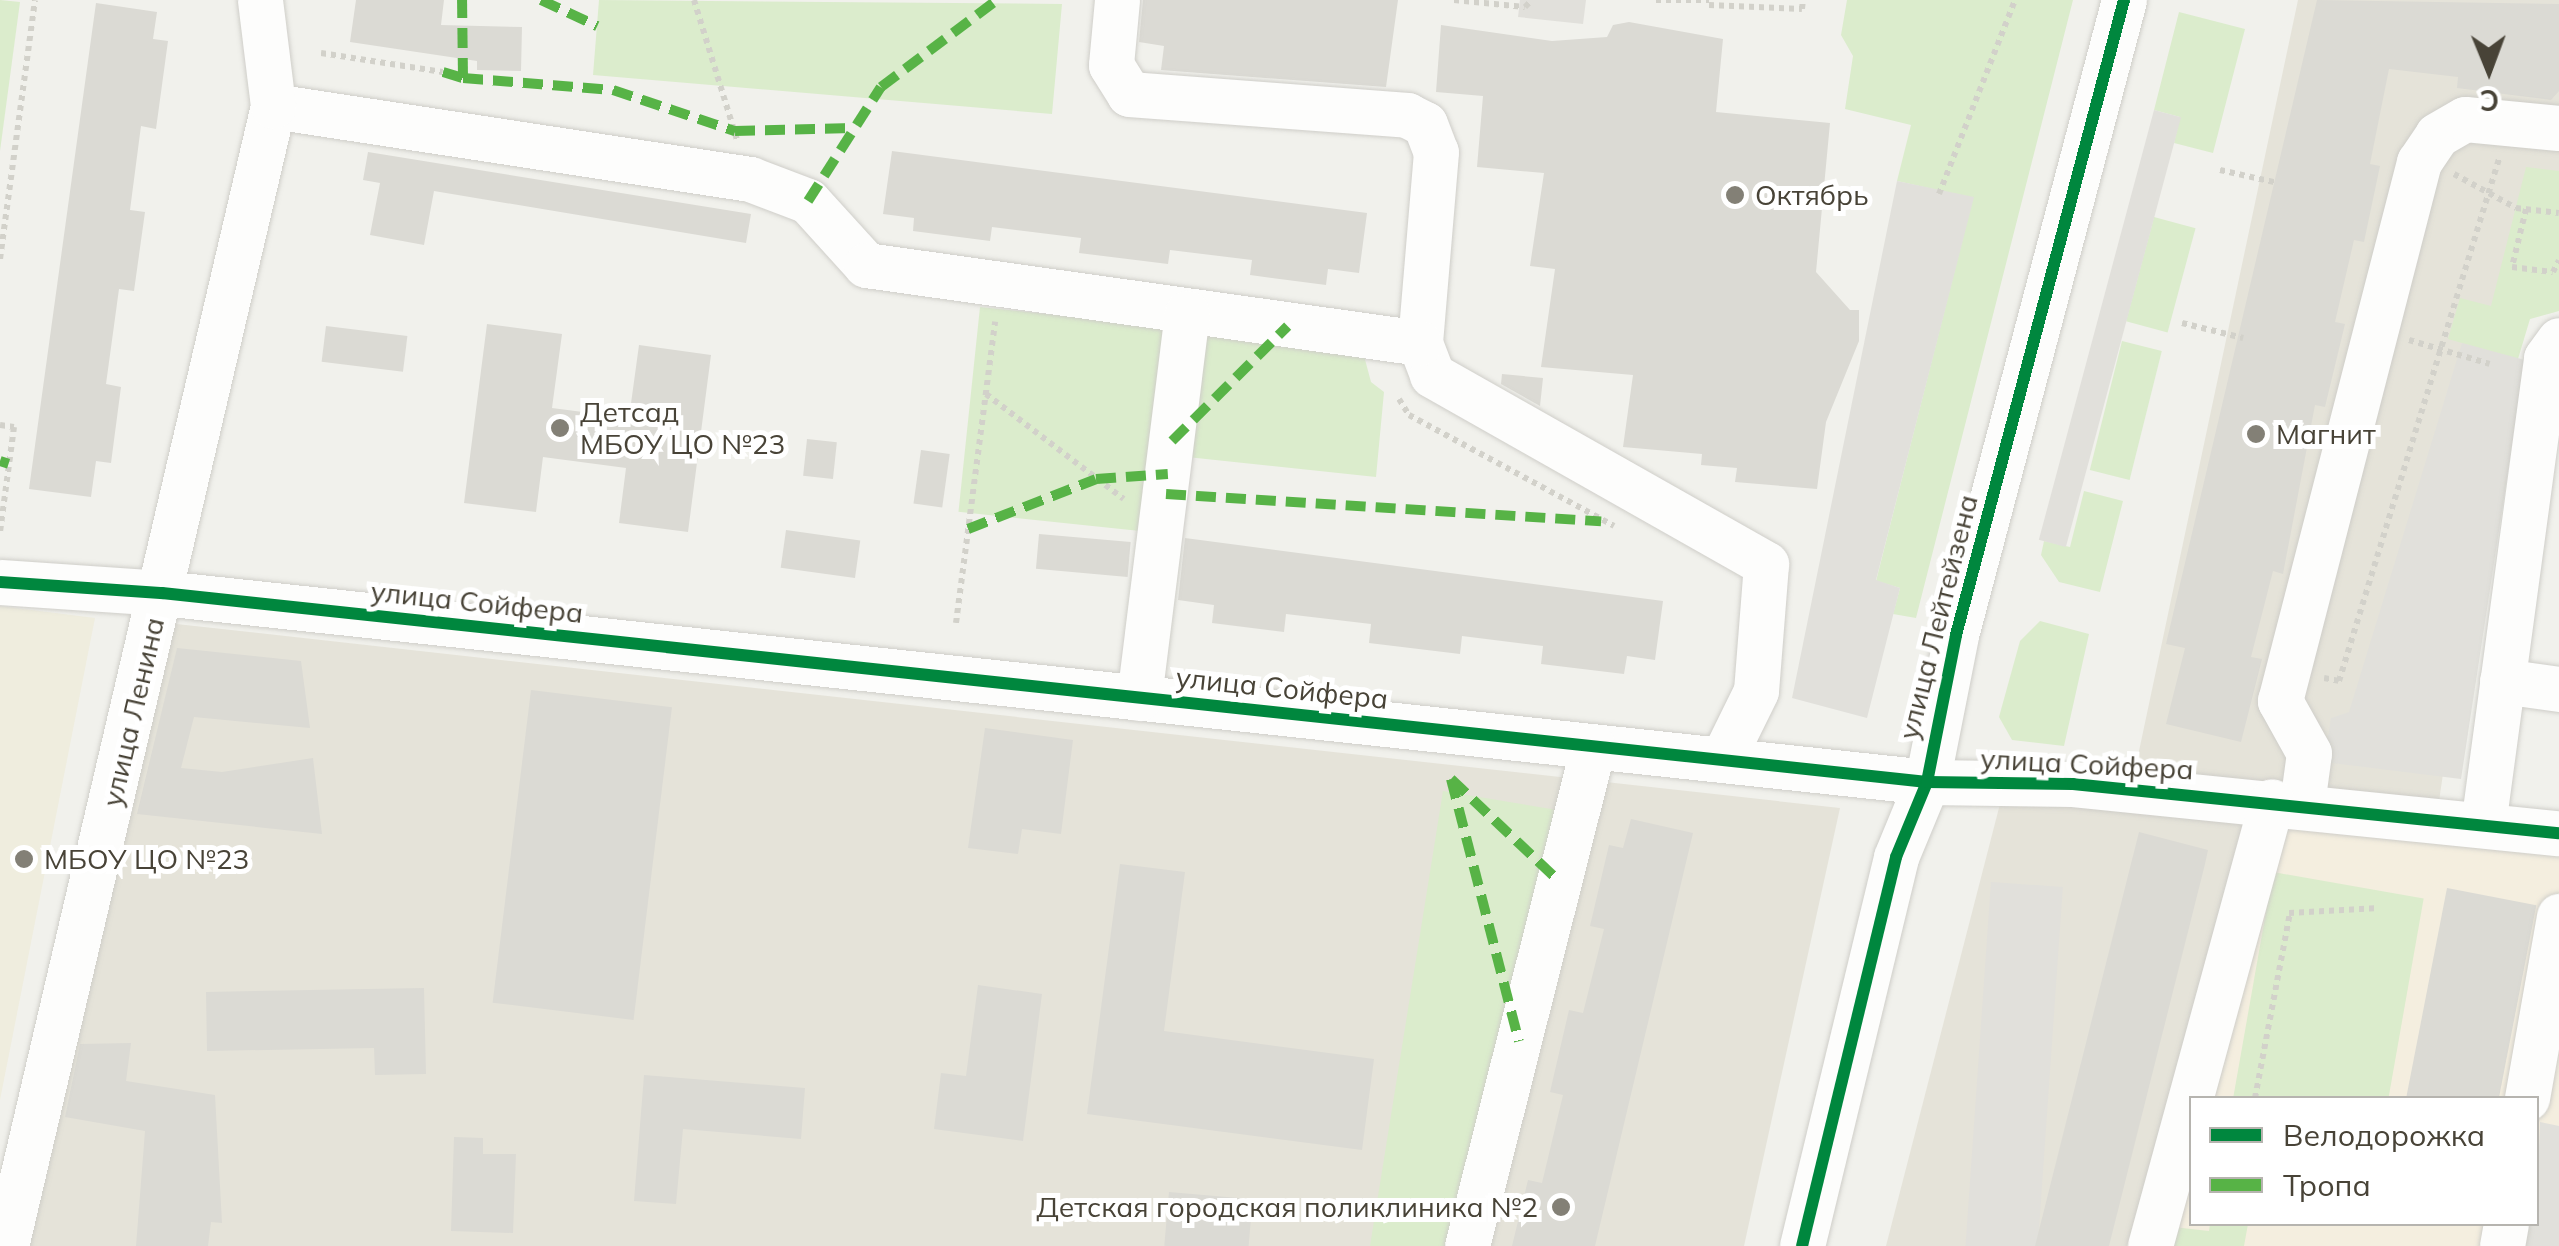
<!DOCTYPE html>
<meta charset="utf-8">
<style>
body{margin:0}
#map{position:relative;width:2559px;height:1246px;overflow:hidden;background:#f1f1ec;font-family:Mulish,sans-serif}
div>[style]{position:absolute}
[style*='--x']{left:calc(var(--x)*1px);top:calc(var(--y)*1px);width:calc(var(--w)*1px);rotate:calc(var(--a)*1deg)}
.residential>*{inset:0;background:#e5e3d9}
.commercial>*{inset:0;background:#f4eedf}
.education>*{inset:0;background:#efedde}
.green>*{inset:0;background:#dbeccc;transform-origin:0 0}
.parking>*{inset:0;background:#e1e0db;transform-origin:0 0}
.building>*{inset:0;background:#dbdad4;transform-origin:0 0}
.path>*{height:6px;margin-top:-3px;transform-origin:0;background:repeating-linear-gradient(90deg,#d2d1ca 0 5px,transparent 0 10px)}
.roads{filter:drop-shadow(0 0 2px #cfcec9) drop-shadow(0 0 2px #cfcec9)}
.minor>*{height:45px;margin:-22.5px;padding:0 22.5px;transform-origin:22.5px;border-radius:22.5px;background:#fdfdfc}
.quiet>*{height:10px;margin-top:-5px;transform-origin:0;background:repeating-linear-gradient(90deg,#57b346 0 20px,transparent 0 30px)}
.cycleway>*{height:12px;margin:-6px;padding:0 6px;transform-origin:6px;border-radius:6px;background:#00873e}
.dots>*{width:28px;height:28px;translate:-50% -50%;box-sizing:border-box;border:5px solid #fff;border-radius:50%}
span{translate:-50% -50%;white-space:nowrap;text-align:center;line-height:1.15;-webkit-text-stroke:10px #fff;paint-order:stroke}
.poi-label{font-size:28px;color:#484337}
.left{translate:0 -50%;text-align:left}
.right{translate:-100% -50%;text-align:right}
.street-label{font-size:28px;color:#484337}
.legend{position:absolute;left:2189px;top:1096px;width:350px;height:130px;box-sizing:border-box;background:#fff;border:2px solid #b6b4af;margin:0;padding:12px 18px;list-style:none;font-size:30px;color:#484337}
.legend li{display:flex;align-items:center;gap:20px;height:50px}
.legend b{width:50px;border:2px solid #b6b4af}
.north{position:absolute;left:2439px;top:20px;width:100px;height:100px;-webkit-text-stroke:8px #fff;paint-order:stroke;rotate:179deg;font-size:28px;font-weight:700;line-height:40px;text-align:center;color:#484337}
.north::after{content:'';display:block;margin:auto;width:35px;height:45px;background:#484337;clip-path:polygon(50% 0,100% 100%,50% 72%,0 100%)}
</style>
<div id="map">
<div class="residential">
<div style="clip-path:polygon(2298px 0,2559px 0,2559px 307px,2513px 302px,2439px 801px,2135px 770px)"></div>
<div style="clip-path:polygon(167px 623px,1840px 808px,1744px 1246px,27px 1246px)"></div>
<div style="clip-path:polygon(2001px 800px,2254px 815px,2127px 1246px,1886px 1246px)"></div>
</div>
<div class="commercial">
<div style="clip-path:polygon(evenodd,2254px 815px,2559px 851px,2559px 1246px,2127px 1246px,2254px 815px,2192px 1098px,2536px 1098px,2536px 1224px,2192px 1224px,2192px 1098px)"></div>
</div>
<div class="education">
<div style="clip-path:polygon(0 606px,95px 618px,0 1100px)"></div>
</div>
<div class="green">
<div style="clip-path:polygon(0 0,20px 2px,0 151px)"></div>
<div style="clip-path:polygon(599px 0,1062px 4px,1052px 114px,593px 75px)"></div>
<div style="clip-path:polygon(1847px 0,2073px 0,1916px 618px,1893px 614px,1900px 588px,1876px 581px,1973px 198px,1897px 181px,1911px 125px,1845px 109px,1853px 56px,1841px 35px)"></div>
<div style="clip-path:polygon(2179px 12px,2245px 29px,2213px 153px,2174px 143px,2180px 117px,2154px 110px)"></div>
<div style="clip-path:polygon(2526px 167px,2559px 171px,2559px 311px,2530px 319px,2518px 359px,2448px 339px,2460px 298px,2491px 306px)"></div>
<div style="left:2154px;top:217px;width:43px;height:108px;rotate:15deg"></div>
<div style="left:980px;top:307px;width:197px;height:206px;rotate:6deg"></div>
<div style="clip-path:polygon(1202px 328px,1363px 352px,1371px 382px,1384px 392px,1376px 477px,1187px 457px)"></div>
<div style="left:2122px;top:341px;width:41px;height:133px;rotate:14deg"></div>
<div style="clip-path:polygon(2084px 491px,2123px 501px,2100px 592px,2059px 582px,2041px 555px,2044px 541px,2070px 547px)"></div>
<div style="clip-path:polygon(2040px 621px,2089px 634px,2064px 746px,2012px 740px,1999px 717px,2020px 641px)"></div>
<div style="clip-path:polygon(1443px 791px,1563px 811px,1459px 1246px,1370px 1246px)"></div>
<div style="left:2273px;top:872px;width:153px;height:230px;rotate:10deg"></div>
<div style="clip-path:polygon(2210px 1224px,2248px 1224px,2244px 1246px,2172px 1246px,2173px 1227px,2209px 1231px)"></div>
</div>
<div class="parking">
<div style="clip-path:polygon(1520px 0,1586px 0,1583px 24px,1518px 17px)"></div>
<div style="left:2154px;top:110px;width:28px;height:445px;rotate:15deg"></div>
<div style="clip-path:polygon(1897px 181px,1974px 197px,1876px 580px,1900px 588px,1867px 718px,1792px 698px)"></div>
<div style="clip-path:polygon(2462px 343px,2525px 360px,2461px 779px,2324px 762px,2331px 718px,2349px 712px)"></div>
<div style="left:1991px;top:882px;width:72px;height:374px;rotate:4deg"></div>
<div style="clip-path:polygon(2540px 1122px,2559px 1126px,2559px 1246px,2519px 1246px,2523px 1224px,2536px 1224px)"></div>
</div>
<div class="building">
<div style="clip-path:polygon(356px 0,444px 0,441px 25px,522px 27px,521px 71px,477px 70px,477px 61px,350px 42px)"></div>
<div style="clip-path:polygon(1143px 0,1398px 0,1386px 87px,1161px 70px,1164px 46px,1139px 42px)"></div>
<div style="clip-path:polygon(2317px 0,2559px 4px,2559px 91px,2551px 100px,2457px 88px,2458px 77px,2389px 69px,2370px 164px,2380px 166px,2364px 242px,2354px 240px,2335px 322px,2345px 324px,2325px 407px,2315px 405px,2283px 574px,2273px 571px,2251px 657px,2262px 659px,2241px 742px,2166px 724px,2185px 648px,2166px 644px)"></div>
<div style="clip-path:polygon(96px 3px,157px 12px,153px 39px,168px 41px,156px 129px,141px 126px,130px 210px,145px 212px,134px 291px,119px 289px,106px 384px,121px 387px,111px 463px,96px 461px,91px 497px,29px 489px)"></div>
<div style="clip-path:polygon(1629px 22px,1723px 39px,1716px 112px,1830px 123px,1816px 272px,1850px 310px,1859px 310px,1859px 341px,1826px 422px,1817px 489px,1735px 482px,1737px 468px,1701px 465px,1702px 454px,1623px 447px,1633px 375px,1541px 367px,1555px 269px,1530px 266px,1544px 173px,1477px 167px,1483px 96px,1436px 92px,1441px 25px,1552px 41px,1607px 37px,1613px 25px)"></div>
<div style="clip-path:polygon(892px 151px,1367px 213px,1359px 273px,1328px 269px,1326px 285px,1250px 275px,1252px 260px,1170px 250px,1168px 264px,1079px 253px,1081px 238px,992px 227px,990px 241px,913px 231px,914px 218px,883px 214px)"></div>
<div style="clip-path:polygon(368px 152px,751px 214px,746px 243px,434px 191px,424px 245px,370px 235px,380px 183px,363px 180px)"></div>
<div style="clip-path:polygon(487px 324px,562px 334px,552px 408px,629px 418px,639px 345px,711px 355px,688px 532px,619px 523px,626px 468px,543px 457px,536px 512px,464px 503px)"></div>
<div style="left:326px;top:326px;width:82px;height:36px;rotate:7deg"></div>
<div style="clip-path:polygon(1502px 374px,1543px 378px,1540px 406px,1501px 384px)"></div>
<div style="left:807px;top:439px;width:30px;height:37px;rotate:6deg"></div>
<div style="left:921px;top:450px;width:29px;height:54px;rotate:8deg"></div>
<div style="left:786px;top:530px;width:75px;height:38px;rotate:8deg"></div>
<div style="left:1039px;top:534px;width:92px;height:35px;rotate:5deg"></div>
<div style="clip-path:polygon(1185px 538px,1663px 601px,1655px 660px,1627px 656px,1624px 674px,1541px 664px,1543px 646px,1462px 636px,1460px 654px,1369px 643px,1371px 624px,1286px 614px,1284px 632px,1212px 623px,1214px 605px,1178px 600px)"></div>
<div style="clip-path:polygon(177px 648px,301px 661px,310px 728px,194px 717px,181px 768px,222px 772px,313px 758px,322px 834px,137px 814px)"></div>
<div style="left:531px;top:690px;width:142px;height:315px;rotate:7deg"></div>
<div style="clip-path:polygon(985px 728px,1073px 740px,1061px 834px,1022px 829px,1018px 854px,968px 848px)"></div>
<div style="clip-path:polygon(1631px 819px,1693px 833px,1595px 1246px,1512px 1246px,1528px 1180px,1542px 1183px,1563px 1095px,1550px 1092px,1569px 1010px,1583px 1013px,1604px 929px,1590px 926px,1609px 845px,1623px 848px)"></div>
<div style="clip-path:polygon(2139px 832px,2208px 850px,2205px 864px,2109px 1246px,2035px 1246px)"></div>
<div style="clip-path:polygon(1120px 864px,1185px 872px,1164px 1031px,1374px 1059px,1362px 1150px,1087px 1114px)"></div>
<div style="left:2447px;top:888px;width:91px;height:213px;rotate:11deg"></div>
<div style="clip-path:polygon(978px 985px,1042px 994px,1023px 1141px,934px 1129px,941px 1073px,966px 1076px)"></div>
<div style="clip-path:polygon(424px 988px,426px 1074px,375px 1075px,374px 1048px,207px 1051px,206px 992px)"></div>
<div style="clip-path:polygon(131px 1043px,126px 1081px,215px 1095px,222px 1223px,211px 1222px,208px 1246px,136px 1246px,145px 1131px,65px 1117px,80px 1044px)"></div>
<div style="clip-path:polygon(644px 1075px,805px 1088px,801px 1139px,683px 1129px,676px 1204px,634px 1201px)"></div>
<div style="clip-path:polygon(454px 1137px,483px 1138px,483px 1154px,516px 1154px,513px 1233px,451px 1231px)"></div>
<div style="left:1169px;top:1192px;width:84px;height:54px;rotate:5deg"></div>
</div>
<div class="path">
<div style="--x:694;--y:0;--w:146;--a:72.9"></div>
<div style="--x:1454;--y:0;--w:71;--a:5.6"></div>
<div style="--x:1525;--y:7;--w:10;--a:-45"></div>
<div style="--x:1656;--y:0;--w:53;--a:0"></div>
<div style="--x:1709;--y:5;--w:93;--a:2.5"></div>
<div style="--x:1802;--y:9;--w:9;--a:-84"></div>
<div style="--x:321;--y:53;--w:123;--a:8.9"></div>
<div style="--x:2220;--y:170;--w:59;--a:12.6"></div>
<div style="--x:2454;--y:174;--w:71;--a:28.7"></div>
<div style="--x:2516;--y:208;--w:43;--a:6.6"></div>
<div style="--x:1939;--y:194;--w:208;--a:-68.6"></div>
<div style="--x:2526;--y:209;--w:60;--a:103.6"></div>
<div style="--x:2512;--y:267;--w:41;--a:7"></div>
<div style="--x:2553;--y:272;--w:13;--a:-63"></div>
<div style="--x:0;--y:259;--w:261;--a:-82.3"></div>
<div style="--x:2182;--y:323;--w:63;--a:13.8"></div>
<div style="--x:2409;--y:340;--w:84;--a:16.5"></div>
<div style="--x:986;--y:394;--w:173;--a:37.3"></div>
<div style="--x:1399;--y:399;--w:19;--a:58"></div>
<div style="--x:1409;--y:415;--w:233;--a:28.4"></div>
<div style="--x:0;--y:425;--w:14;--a:8"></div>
<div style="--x:14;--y:427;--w:106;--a:97.6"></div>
<div style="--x:956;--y:623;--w:304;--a:-82.6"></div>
<div style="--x:2324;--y:678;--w:15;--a:11"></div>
<div style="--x:2339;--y:681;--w:546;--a:-72.96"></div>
<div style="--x:2289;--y:913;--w:90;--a:-3.2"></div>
<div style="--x:2255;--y:1098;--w:188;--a:-79.3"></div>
</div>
<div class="roads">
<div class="minor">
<div style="--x:1117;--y:0;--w:65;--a:95.3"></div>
<div style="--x:1111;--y:65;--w:34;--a:58"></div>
<div style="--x:1129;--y:94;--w:279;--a:4.3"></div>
<div style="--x:1407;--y:115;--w:20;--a:27"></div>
<div style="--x:1425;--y:124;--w:30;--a:69"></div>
<div style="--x:1436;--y:152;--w:192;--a:94.8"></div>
<div style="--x:1420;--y:343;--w:34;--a:69"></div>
<div style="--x:1432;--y:375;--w:384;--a:29.5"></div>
<div style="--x:1766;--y:564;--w:127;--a:94.5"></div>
<div style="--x:1756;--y:691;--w:77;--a:116.2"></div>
<div style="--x:273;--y:106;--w:483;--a:8.7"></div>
<div style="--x:750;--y:179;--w:62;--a:20.8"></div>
<div style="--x:808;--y:201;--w:86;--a:47.8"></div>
<div style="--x:866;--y:265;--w:559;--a:8.01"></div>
<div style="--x:0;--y:582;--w:162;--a:3.9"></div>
<div style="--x:162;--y:593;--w:1775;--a:6.11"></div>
<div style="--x:1927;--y:782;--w:146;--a:0.8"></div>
<div style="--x:2073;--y:784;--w:488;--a:5.8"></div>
<div style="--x:2502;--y:681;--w:58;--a:8"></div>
<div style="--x:1139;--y:698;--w:388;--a:-82.9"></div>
<div style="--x:2302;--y:804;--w:51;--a:-82.2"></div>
<div style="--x:2309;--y:753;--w:60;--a:-119.1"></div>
<div style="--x:2280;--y:701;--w:557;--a:-75.54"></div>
<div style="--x:2419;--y:162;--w:32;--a:-56"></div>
<div style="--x:2437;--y:135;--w:32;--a:-30"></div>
<div style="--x:2465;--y:119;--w:94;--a:5.5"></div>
<div style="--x:2483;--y:825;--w:471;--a:-82.3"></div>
<div style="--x:2546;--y:358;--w:22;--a:-54"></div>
<div style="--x:2527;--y:1098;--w:185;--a:-80"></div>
<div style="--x:6;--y:1246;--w:1171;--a:-76.82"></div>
<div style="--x:273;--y:106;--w:107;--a:-97"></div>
<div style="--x:1467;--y:1246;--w:515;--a:-75.83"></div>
<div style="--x:1802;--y:1246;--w:400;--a:-76.4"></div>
<div style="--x:1896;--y:857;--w:81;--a:-67.5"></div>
<div style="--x:1927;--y:782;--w:150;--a:-78.8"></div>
<div style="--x:1956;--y:635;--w:657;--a:-75.18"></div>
<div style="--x:2150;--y:1246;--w:461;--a:-74.7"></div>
<div style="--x:2502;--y:1246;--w:22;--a:-80"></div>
</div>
</div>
<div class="quiet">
<div style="--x:541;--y:0;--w:62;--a:24.9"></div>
<div style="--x:443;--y:72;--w:21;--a:17"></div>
<div style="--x:463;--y:78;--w:78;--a:-90.7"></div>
<div style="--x:463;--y:78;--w:150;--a:4.6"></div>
<div style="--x:613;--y:90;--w:129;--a:18.6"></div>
<div style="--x:735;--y:131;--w:118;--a:-1.5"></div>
<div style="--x:808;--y:201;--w:135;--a:-57.4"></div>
<div style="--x:881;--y:87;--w:145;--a:-36.9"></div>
<div style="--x:1172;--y:441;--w:163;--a:-44.8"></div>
<div style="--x:0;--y:461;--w:9;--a:18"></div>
<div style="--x:1166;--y:494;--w:436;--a:3.6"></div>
<div style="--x:968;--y:529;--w:137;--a:-21.3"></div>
<div style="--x:1096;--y:479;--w:72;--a:-4"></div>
<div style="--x:1451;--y:779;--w:271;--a:75.5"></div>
<div style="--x:1451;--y:779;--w:149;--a:43.4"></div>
</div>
<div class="cycleway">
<div style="--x:0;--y:582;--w:162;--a:3.9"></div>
<div style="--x:162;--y:593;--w:1775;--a:6.11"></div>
<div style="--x:1927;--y:782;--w:146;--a:0.8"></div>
<div style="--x:2073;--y:784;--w:488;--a:5.8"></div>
<div style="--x:1802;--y:1246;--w:400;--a:-76.4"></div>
<div style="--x:1896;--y:857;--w:81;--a:-67.5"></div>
<div style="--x:1927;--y:782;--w:150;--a:-78.8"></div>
<div style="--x:1956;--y:635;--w:657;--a:-75.18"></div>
</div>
<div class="dots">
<div style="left:1735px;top:195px;background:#838076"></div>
<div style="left:560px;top:428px;background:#838076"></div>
<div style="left:2256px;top:434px;background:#838076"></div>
<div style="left:24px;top:859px;background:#838076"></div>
<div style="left:1561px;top:1207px;background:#838076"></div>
</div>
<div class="poi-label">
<span class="left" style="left:1755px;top:195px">Октябрь</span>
<span class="left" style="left:580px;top:428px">Детсад<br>МБОУ ЦО №23</span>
<span class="left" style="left:2276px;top:434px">Магнит</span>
<span class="left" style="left:44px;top:859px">МБОУ ЦО №23</span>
<span class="right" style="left:1538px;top:1207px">Детская городская поликлиника №2</span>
</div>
<div class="street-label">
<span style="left:477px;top:602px;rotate:6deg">улица Сойфера</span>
<span style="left:1938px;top:617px;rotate:-76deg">улица Лейтейзена</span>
<span style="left:1282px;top:688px;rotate:6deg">улица Сойфера</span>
<span style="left:133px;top:712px;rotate:-77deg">улица Ленина</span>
<span style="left:2087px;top:764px;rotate:3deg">улица Сойфера</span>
</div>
<ul class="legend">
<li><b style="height:12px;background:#00873e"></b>Велодорожка</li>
<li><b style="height:12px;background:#57b346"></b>Тропа</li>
</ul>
<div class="north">С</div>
</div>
